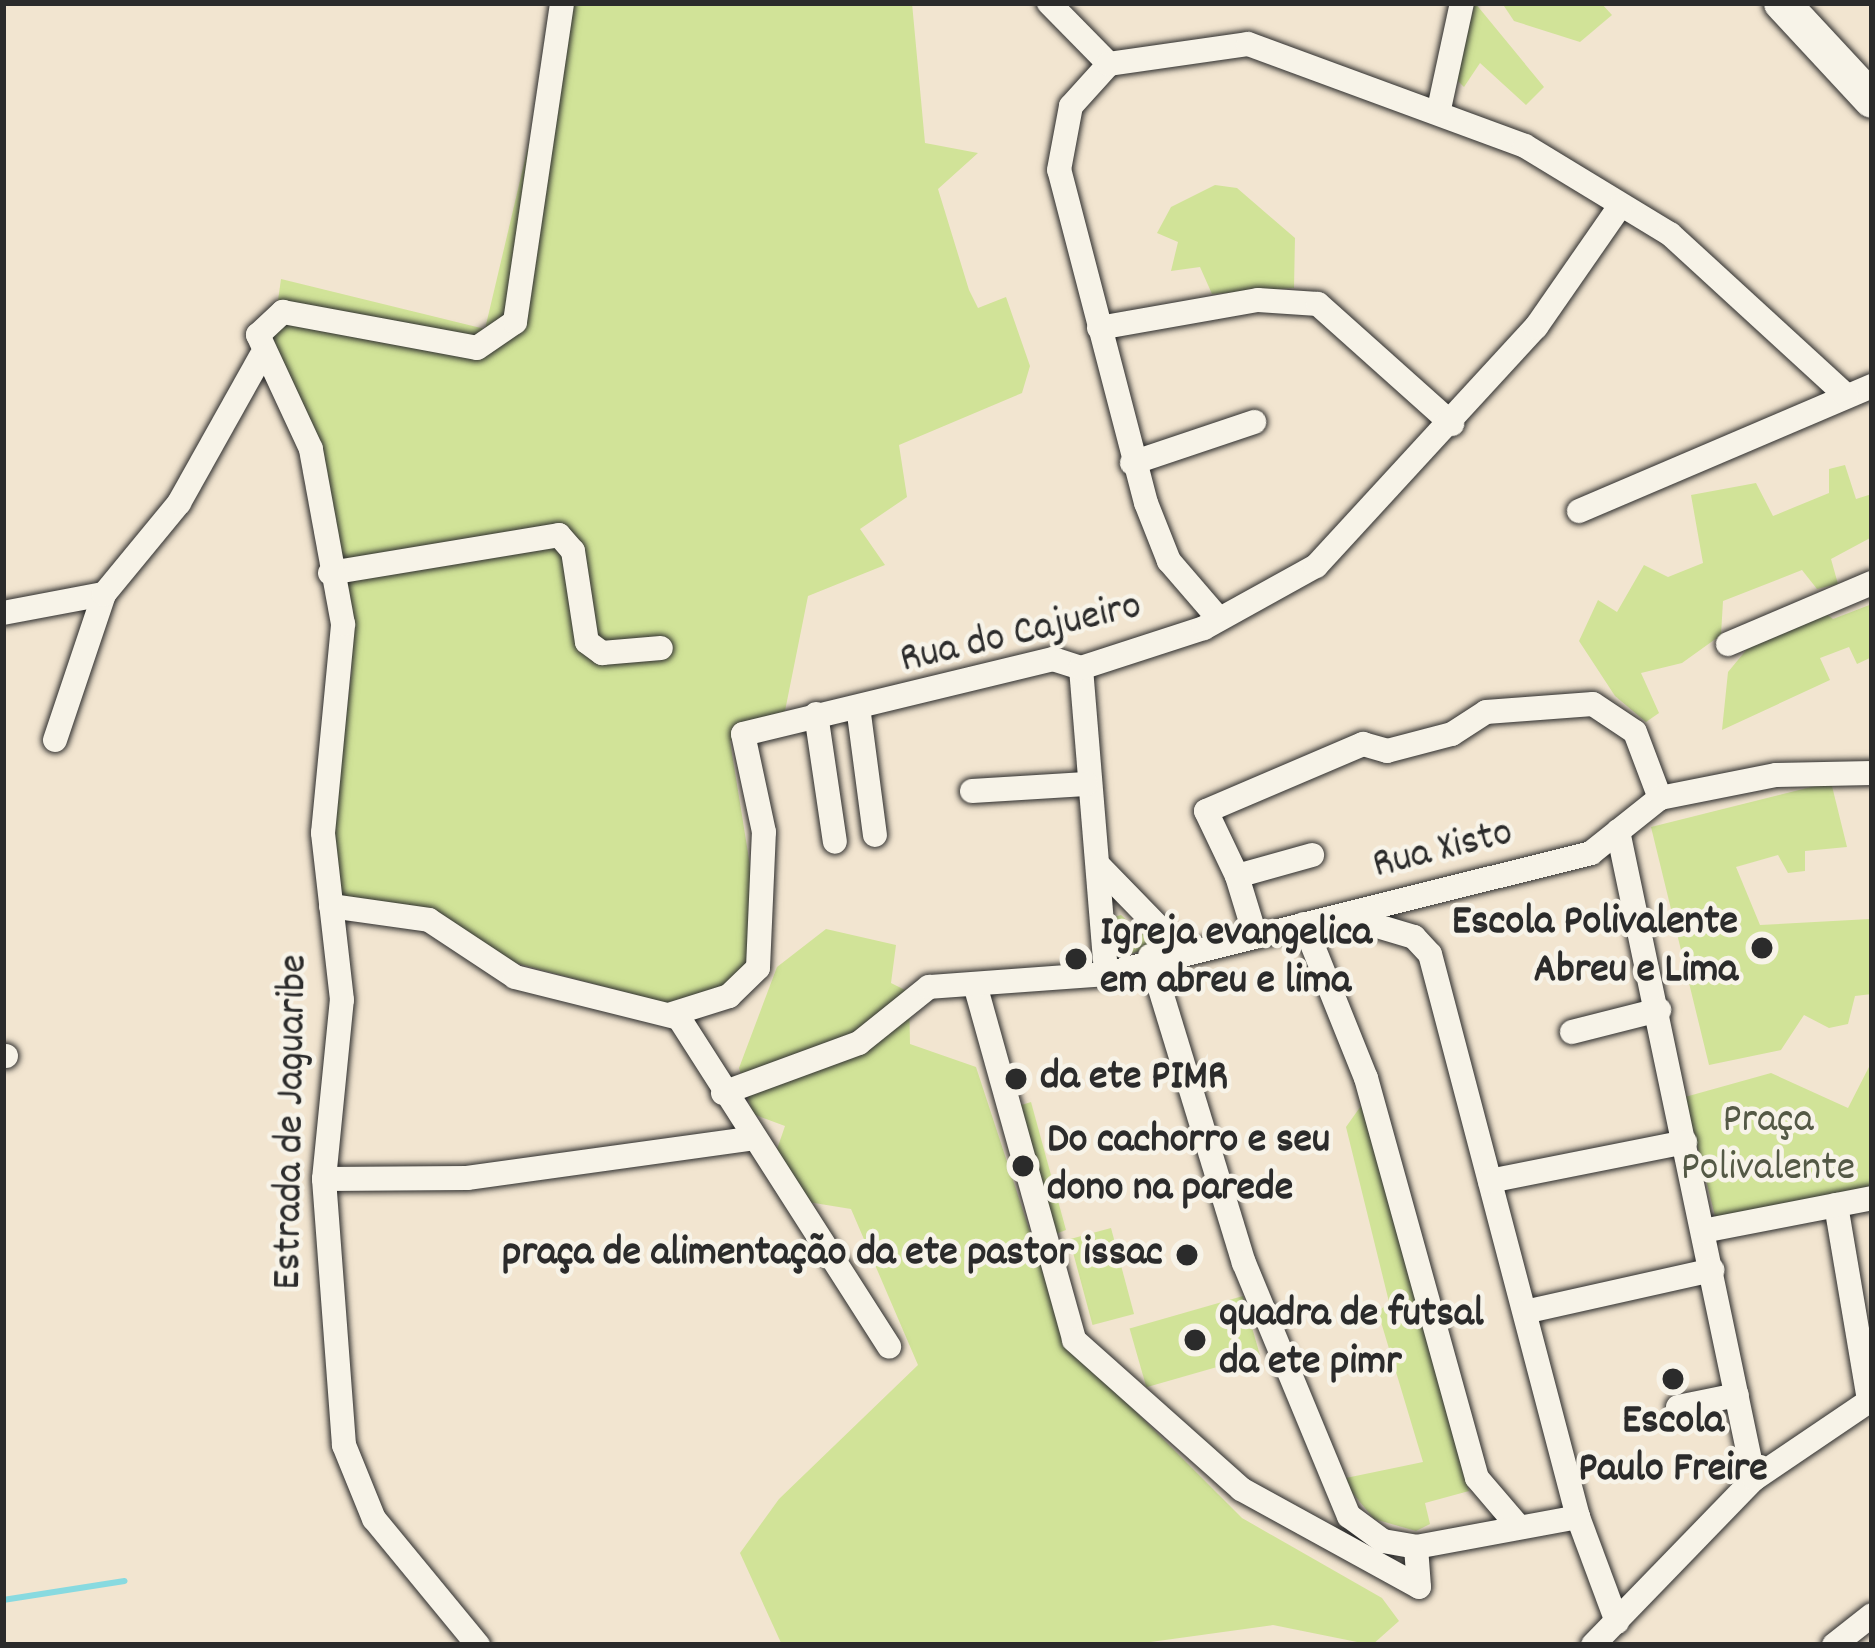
<!DOCTYPE html>
<meta charset="utf-8">
<style>
body{margin:0}
#map{position:relative;width:1875px;height:1648px;overflow:hidden;background:#f2e5d0;font-family:Dekko,sans-serif}
div>[style]{position:absolute}
[style*='--x']{left:calc(var(--x)*1px);top:calc(var(--y)*1px);width:calc(var(--w)*1px);rotate:calc(var(--a)*1deg)}
.green>*{inset:0;background:#d1e398;transform-origin:0 0}
.stream>*{height:6px;margin:-3px;padding:0 3px;transform-origin:3px;border-radius:3px;background:#88dae0}
.roads{filter:drop-shadow(0 0 3px #2b2b2b) drop-shadow(0 0 3px #2b2b2b)}
.minor>*{height:24px;margin:-12px;padding:0 12px;transform-origin:12px;border-radius:12px;background:#f7f3e8}
.highway>*{height:36px;margin:-18px;padding:0 18px;transform-origin:18px;border-radius:18px;background:#f7f3e8}
.dots>*{width:33px;height:33px;translate:-50% -50%;box-sizing:border-box;border:6px solid #f7f3e8;border-radius:50%}
span{translate:-50% -50%;white-space:nowrap;text-align:center;line-height:1.15;-webkit-text-stroke:9px #f7f3e8;paint-order:stroke}
.street-label{font-size:42px;color:#2b2b2b}
.poi-label{font-size:42px;color:#2b2b2b;font-weight:700}
.right{translate:-100% -50%;text-align:right}
.left{translate:0 -50%;text-align:left}
.park-label{font-size:42px;color:#545946}
.frame{position:absolute;inset:0;border:6px solid #2b2b2b;pointer-events:none}
</style>
<div id="map">
<div class="green">
<div style="clip-path:polygon(562px 3px,912px 3px,925px 143px,978px 153px,938px 189px,969px 290px,978px 308px,1006px 297px,1030px 366px,1022px 393px,899px 445px,907px 497px,860px 529px,885px 565px,808px 596px,785px 711px,730px 741px,754px 890px,744px 977px,674px 1005px,508px 961px,432px 910px,340px 907px,333px 824px,352px 669px,314px 460px,259px 350px,273px 336px,281px 279px,485px 329px)"></div>
<div style="clip-path:polygon(1475px 3px,1544px 87px,1526px 105px,1480px 63px,1464px 87px,1456px 79px)"></div>
<div style="clip-path:polygon(1502px 3px,1601px 3px,1612px 15px,1580px 42px,1514px 21px)"></div>
<div style="clip-path:polygon(1215px 185px,1237px 188px,1295px 238px,1294px 288px,1212px 294px,1200px 267px,1171px 271px,1178px 242px,1157px 233px,1171px 207px)"></div>
<div style="clip-path:polygon(1845px 465px,1856px 499px,1872px 494px,1872px 537px,1831px 559px,1838px 584px,1817px 589px,1802px 570px,1723px 601px,1721px 635px,1682px 663px,1641px 673px,1659px 713px,1646px 722px,1615px 696px,1579px 641px,1598px 600px,1617px 612px,1644px 565px,1668px 577px,1703px 563px,1691px 495px,1756px 483px,1773px 516px,1829px 493px,1829px 469px)"></div>
<div style="clip-path:polygon(1872px 604px,1872px 657px,1857px 664px,1849px 647px,1820px 658px,1830px 680px,1722px 730px,1728px 672px,1757px 637px,1821px 610px,1833px 619px)"></div>
<div style="clip-path:polygon(1831px 782px,1847px 847px,1805px 851px,1805px 871px,1788px 873px,1778px 855px,1736px 867px,1760px 925px,1870px 919px,1872px 994px,1855px 996px,1848px 1024px,1829px 1028px,1804px 1015px,1781px 1050px,1709px 1065px,1651px 827px)"></div>
<div style="clip-path:polygon(1121px 915px,1157px 947px,1108px 959px,1107px 919px)"></div>
<div style="clip-path:polygon(826px 929px,896px 945px,891px 983px,909px 992px,910px 1044px,976px 1067px,1066px 1342px,1242px 1518px,1382px 1598px,1399px 1621px,1372px 1645px,1273px 1625px,1129px 1645px,782px 1645px,740px 1553px,779px 1499px,918px 1365px,851px 1209px,802px 1201px,774px 1158px,785px 1126px,753px 1114px,739px 1068px,777px 967px)"></div>
<div style="clip-path:polygon(1870px 1065px,1872px 1194px,1717px 1224px,1685px 1097px,1771px 1073px,1848px 1108px)"></div>
<div style="clip-path:polygon(1031px 1102px,1066px 1230px,1050px 1236px,1012px 1108px)"></div>
<div style="clip-path:polygon(1363px 1103px,1469px 1491px,1425px 1503px,1430px 1524px,1416px 1531px,1374px 1519px,1341px 1479px,1423px 1462px,1378px 1312px,1389px 1302px,1346px 1127px)"></div>
<div style="left:1111px;top:1228px;width:89px;height:43px;rotate:75deg"></div>
<div style="left:1243px;top:1296px;width:61px;height:118px;rotate:74deg"></div>
</div>
<div class="stream">
<div style="--x:3;--y:1600;--w:123;--a:-8.9"></div>
</div>
<div class="roads">
<div class="minor">
<div style="--x:1049;--y:3;--w:86;--a:45.5"></div>
<div style="--x:1439;--y:109;--w:108;--a:-77.8"></div>
<div style="--x:1099;--y:328;--w:161;--a:-10"></div>
<div style="--x:1258;--y:300;--w:60;--a:3.8"></div>
<div style="--x:1318;--y:304;--w:180;--a:41.8"></div>
<div style="--x:1132;--y:463;--w:129;--a:-18.6"></div>
<div style="--x:1579;--y:511;--w:319;--a:-23.1"></div>
<div style="--x:330;--y:573;--w:232;--a:-9.4"></div>
<div style="--x:559;--y:535;--w:21;--a:49"></div>
<div style="--x:573;--y:551;--w:92;--a:81.3"></div>
<div style="--x:587;--y:642;--w:19;--a:36"></div>
<div style="--x:602;--y:653;--w:59;--a:-4.8"></div>
<div style="--x:3;--y:613;--w:103;--a:-10.7"></div>
<div style="--x:1219;--y:619;--w:77;--a:-130.8"></div>
<div style="--x:1169;--y:561;--w:62;--a:-111.6"></div>
<div style="--x:1146;--y:503;--w:344;--a:-104.6"></div>
<div style="--x:1059;--y:170;--w:65;--a:-79.4"></div>
<div style="--x:1071;--y:106;--w:57;--a:-47.9"></div>
<div style="--x:1109;--y:64;--w:140;--a:-8.2"></div>
<div style="--x:1248;--y:44;--w:295;--a:20.2"></div>
<div style="--x:1525;--y:146;--w:170;--a:31.3"></div>
<div style="--x:1670;--y:234;--w:239;--a:42.5"></div>
<div style="--x:1728;--y:644;--w:156;--a:-23"></div>
<div style="--x:1081;--y:668;--w:307;--a:85.3"></div>
<div style="--x:816;--y:714;--w:129;--a:81.6"></div>
<div style="--x:859;--y:714;--w:122;--a:82.5"></div>
<div style="--x:55;--y:740;--w:154;--a:-71.4"></div>
<div style="--x:104;--y:594;--w:118;--a:-50.5"></div>
<div style="--x:179;--y:503;--w:168;--a:-60.8"></div>
<div style="--x:972;--y:791;--w:114;--a:-3.5"></div>
<div style="--x:1618;--y:831;--w:662;--a:78.15"></div>
<div style="--x:1100;--y:867;--w:116;--a:45.7"></div>
<div style="--x:1237;--y:876;--w:72;--a:-115.5"></div>
<div style="--x:1206;--y:811;--w:171;--a:-23.1"></div>
<div style="--x:1363;--y:744;--w:25;--a:16"></div>
<div style="--x:1387;--y:751;--w:67;--a:-14.7"></div>
<div style="--x:1452;--y:734;--w:40;--a:-32.9"></div>
<div style="--x:1486;--y:712;--w:107;--a:-4.3"></div>
<div style="--x:1593;--y:704;--w:50;--a:33.7"></div>
<div style="--x:1635;--y:732;--w:71;--a:69.3"></div>
<div style="--x:331;--y:906;--w:99;--a:8.1"></div>
<div style="--x:429;--y:920;--w:103;--a:33.5"></div>
<div style="--x:515;--y:977;--w:169;--a:14"></div>
<div style="--x:679;--y:1018;--w:390;--a:57.4"></div>
<div style="--x:1347;--y:917;--w:70;--a:16.6"></div>
<div style="--x:1414;--y:937;--w:23;--a:47"></div>
<div style="--x:1430;--y:954;--w:582;--a:75.27"></div>
<div style="--x:1578;--y:1517;--w:112;--a:69.6"></div>
<div style="--x:1304;--y:924;--w:166;--a:68.1"></div>
<div style="--x:1366;--y:1078;--w:415;--a:74.5"></div>
<div style="--x:1477;--y:1478;--w:63;--a:49.5"></div>
<div style="--x:1255;--y:935;--w:62;--a:-107"></div>
<div style="--x:1237;--y:876;--w:78;--a:-15.6"></div>
<div style="--x:1150;--y:956;--w:321;--a:73"></div>
<div style="--x:1244;--y:1263;--w:274;--a:67.5"></div>
<div style="--x:1349;--y:1516;--w:42;--a:36.3"></div>
<div style="--x:1383;--y:1541;--w:34;--a:10"></div>
<div style="--x:1416;--y:1547;--w:165;--a:-10.5"></div>
<div style="--x:976;--y:988;--w:365;--a:74.4"></div>
<div style="--x:1074;--y:1340;--w:224;--a:41.7"></div>
<div style="--x:1241;--y:1489;--w:203;--a:28.8"></div>
<div style="--x:1419;--y:1587;--w:40;--a:-94.3"></div>
<div style="--x:672;--y:1014;--w:60;--a:-17.5"></div>
<div style="--x:729;--y:996;--w:40;--a:-44"></div>
<div style="--x:758;--y:968;--w:136;--a:-87.5"></div>
<div style="--x:764;--y:832;--w:100;--a:-102.1"></div>
<div style="--x:743;--y:734;--w:319;--a:-13.6"></div>
<div style="--x:1053;--y:659;--w:29;--a:18"></div>
<div style="--x:1081;--y:668;--w:129;--a:-18"></div>
<div style="--x:1204;--y:628;--w:128;--a:-29"></div>
<div style="--x:1316;--y:566;--w:325;--a:-47.4"></div>
<div style="--x:1536;--y:327;--w:147;--a:-55.2"></div>
<div style="--x:1572;--y:1032;--w:90;--a:-14.2"></div>
<div style="--x:3;--y:1056;--w:3;--a:0"></div>
<div style="--x:723;--y:1093;--w:145;--a:-20.2"></div>
<div style="--x:859;--y:1043;--w:90;--a:-38.7"></div>
<div style="--x:929;--y:987;--w:177;--a:-4.2"></div>
<div style="--x:1106;--y:974;--w:500;--a:-14"></div>
<div style="--x:1591;--y:853;--w:88;--a:-38.6"></div>
<div style="--x:1660;--y:798;--w:118;--a:-11.2"></div>
<div style="--x:1776;--y:775;--w:96;--a:-1.2"></div>
<div style="--x:324;--y:1179;--w:143;--a:-0.4"></div>
<div style="--x:467;--y:1178;--w:285;--a:-7.9"></div>
<div style="--x:1490;--y:1181;--w:199;--a:-11.3"></div>
<div style="--x:1836;--y:1205;--w:199;--a:80.4"></div>
<div style="--x:1703;--y:1231;--w:172;--a:-11"></div>
<div style="--x:1529;--y:1311;--w:188;--a:-12.6"></div>
<div style="--x:1678;--y:1407;--w:60;--a:-11.5"></div>
<div style="--x:478;--y:1645;--w:163;--a:-129.5"></div>
<div style="--x:374;--y:1519;--w:80;--a:-112.1"></div>
<div style="--x:344;--y:1445;--w:267;--a:-94.3"></div>
<div style="--x:324;--y:1179;--w:180;--a:-84.3"></div>
<div style="--x:342;--y:1000;--w:168;--a:-96.5"></div>
<div style="--x:323;--y:833;--w:210;--a:-84.5"></div>
<div style="--x:343;--y:624;--w:178;--a:-100.4"></div>
<div style="--x:311;--y:449;--w:126;--a:-114.9"></div>
<div style="--x:258;--y:335;--w:34;--a:-43"></div>
<div style="--x:283;--y:312;--w:197;--a:10.5"></div>
<div style="--x:477;--y:348;--w:46;--a:-34.4"></div>
<div style="--x:515;--y:322;--w:322;--a:-81.6"></div>
<div style="--x:1593;--y:1645;--w:231;--a:-45.9"></div>
<div style="--x:1754;--y:1479;--w:143;--a:-34.1"></div>
<div style="--x:1834;--y:1645;--w:48;--a:-38.3"></div>
</div>
<div class="highway">
<div style="--x:1782;--y:3;--w:132;--a:47.1"></div>
</div>
</div>
<div class="dots">
<div style="left:1762px;top:948px;background:#2b2b2b"></div>
<div style="left:1076px;top:959px;background:#2b2b2b"></div>
<div style="left:1016px;top:1079px;background:#2b2b2b"></div>
<div style="left:1023px;top:1166px;background:#2b2b2b"></div>
<div style="left:1187px;top:1255px;background:#2b2b2b"></div>
<div style="left:1195px;top:1340px;background:#2b2b2b"></div>
<div style="left:1673px;top:1379px;background:#2b2b2b"></div>
</div>
<div class="street-label">
<span style="left:1021px;top:635px;rotate:-13deg">Rua do Cajueiro</span>
<span style="left:1443px;top:851px;rotate:-14deg">Rua Xisto</span>
<span style="left:293px;top:1122px;rotate:-89deg">Estrada de Jaguaribe</span>
</div>
<div class="poi-label">
<span class="right" style="left:1738px;top:948px">Escola Polivalente<br>Abreu e Lima</span>
<span class="left" style="left:1100px;top:959px">Igreja evangelica<br>em abreu e lima</span>
<span class="left" style="left:1040px;top:1079px">da ete PIMR</span>
<span class="left" style="left:1047px;top:1166px">Do cachorro e seu<br>dono na parede</span>
<span class="right" style="left:1163px;top:1255px">praça de alimentação da ete pastor issac</span>
<span class="left" style="left:1219px;top:1340px">quadra de futsal<br>da ete pimr</span>
<span style="left:1673px;top:1447px">Escola<br>Paulo Freire</span>
</div>
<div class="park-label">
<span style="left:1768px;top:1146px">Praça<br>Polivalente</span>
</div>
<div class="frame"></div>
</div>
